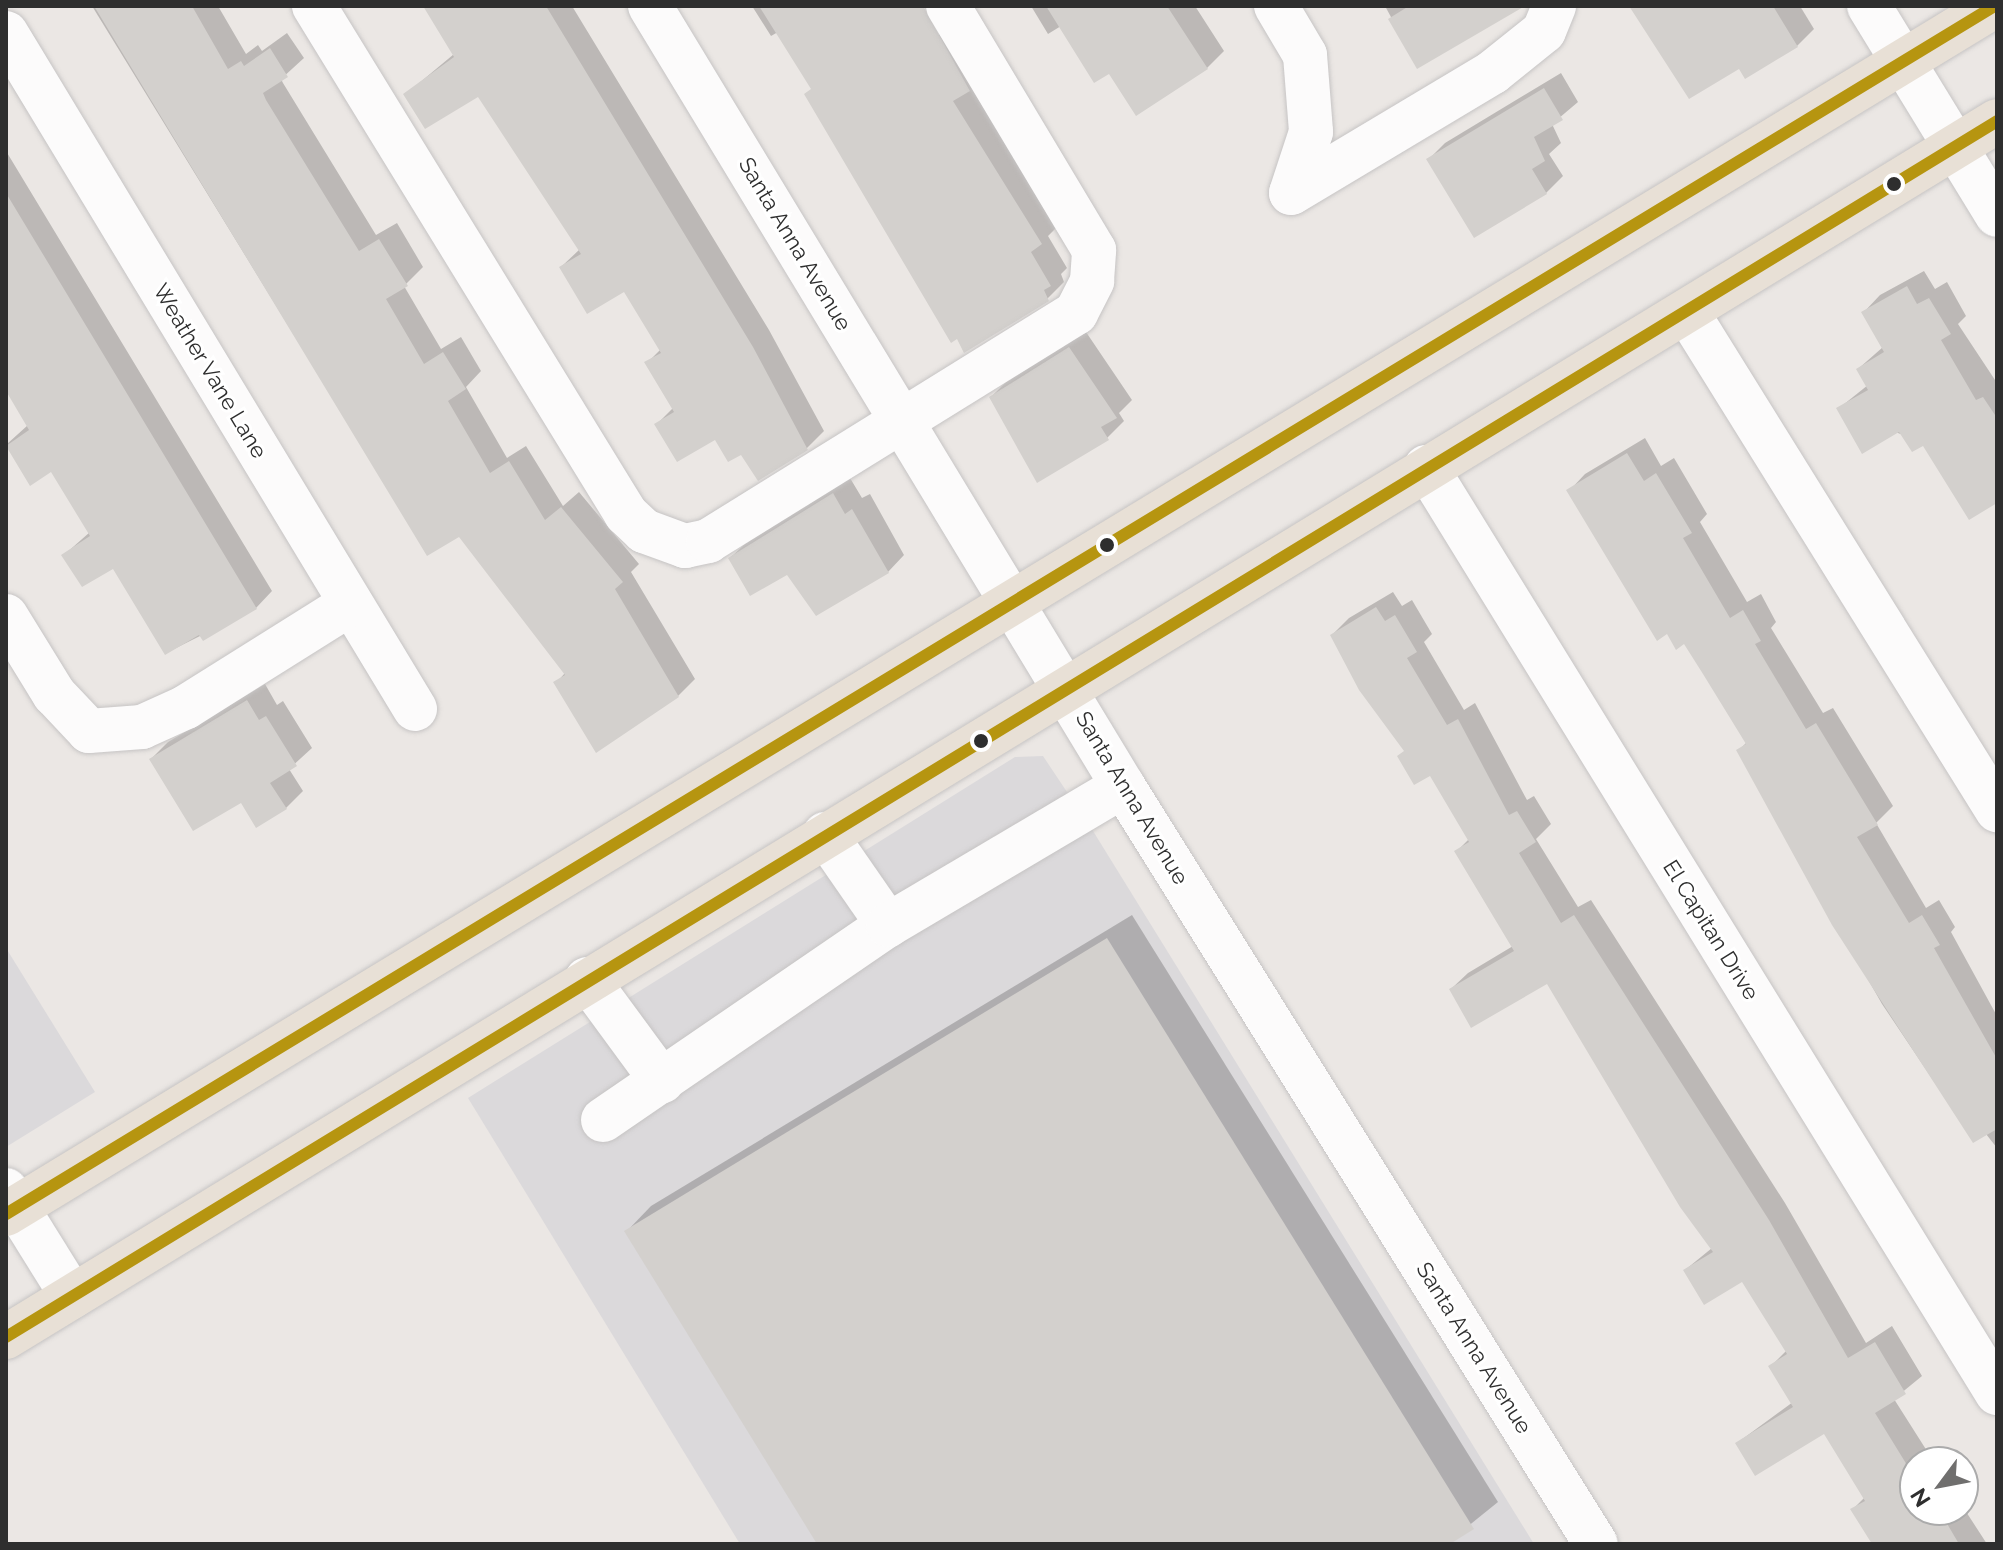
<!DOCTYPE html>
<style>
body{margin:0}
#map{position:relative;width:2003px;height:1550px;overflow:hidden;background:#ebe7e4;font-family:Raleway,sans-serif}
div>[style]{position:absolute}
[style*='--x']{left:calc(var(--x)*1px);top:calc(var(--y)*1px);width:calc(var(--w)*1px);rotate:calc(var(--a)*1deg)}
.industrial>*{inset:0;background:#dbd9db}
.shadow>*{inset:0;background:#0003}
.building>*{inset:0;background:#d3d0cd}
.roads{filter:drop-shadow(0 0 2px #c6c4c4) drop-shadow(0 0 2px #c6c4c4)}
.minor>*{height:44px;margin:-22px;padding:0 22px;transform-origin:22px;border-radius:22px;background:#fcfbfb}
.major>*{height:44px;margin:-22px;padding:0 22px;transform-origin:22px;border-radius:22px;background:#e8e0d6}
.bus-1>*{height:12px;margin:-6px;padding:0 6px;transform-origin:6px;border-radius:6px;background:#b69510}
.dots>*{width:22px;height:22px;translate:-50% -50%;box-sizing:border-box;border:4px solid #fff;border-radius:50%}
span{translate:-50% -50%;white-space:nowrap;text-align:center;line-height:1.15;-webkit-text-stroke:6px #fff;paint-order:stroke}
.street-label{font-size:22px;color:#2e2e2e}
.frame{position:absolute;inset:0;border:8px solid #2e2e2e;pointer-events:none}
.north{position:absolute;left:1899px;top:1446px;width:80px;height:80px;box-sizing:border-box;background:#fff;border:2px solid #ababab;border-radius:50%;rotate:238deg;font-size:22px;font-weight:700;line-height:32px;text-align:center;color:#2e2e2e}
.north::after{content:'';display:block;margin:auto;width:28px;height:36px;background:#706f6e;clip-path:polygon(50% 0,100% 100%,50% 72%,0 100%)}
</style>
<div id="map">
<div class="industrial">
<div style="clip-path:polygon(1043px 756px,1093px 831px,1534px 1544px,740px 1544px,468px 1098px,1015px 757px)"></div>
<div style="clip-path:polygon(6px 948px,95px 1092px,6px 1147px)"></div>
</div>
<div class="shadow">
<div style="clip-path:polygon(92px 6px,218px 6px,246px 54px,258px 45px,262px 51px,287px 33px,304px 58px,281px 79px,283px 83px,376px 235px,397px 223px,423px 267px,404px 286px,441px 349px,461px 337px,481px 371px,466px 387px,507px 458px,526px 446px,563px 506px,579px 492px,639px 564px,631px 572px,695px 679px,678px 696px,556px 683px,565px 673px,459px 535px,428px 553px)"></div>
<div style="clip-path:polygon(425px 6px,572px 6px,769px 330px,824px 431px,807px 448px,742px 452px,716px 437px,657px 424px,674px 407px,647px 363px,661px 349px,625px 289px,561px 267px,580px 249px,479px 95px,406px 94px,454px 54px)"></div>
<div style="clip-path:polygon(752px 6px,914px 6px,933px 38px,956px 25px,1058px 226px,1048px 236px,1067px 268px,1061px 274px,1064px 282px,1047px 299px,813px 88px,778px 32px,771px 36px)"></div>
<div style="clip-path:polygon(1031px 6px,1195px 6px,1224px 51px,1207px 68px,1109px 71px,1061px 26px,1048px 34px)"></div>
<div style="clip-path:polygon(1385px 6px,1520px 6px,1418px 67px)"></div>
<div style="clip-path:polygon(1632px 6px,1800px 6px,1814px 29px,1797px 46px,1740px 66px)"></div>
<div style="clip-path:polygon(1561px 73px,1578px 102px,1552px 124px,1561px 143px,1549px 154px,1563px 176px,1546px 193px,1429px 159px,1445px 143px)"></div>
<div style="clip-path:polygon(6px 151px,272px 591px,256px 608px,166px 653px,114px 566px,64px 555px,90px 532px,52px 470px,30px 483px,7px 444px,28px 425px,6px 387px)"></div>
<div style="clip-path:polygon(1924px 271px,1935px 289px,1947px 282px,1966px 316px,1958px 324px,1997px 383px,1997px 501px,1923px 443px,1838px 409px,1868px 385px,1858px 369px,1883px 347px,1864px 312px,1880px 295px)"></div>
<div style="clip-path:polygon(1086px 332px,1132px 400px,1119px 413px,1124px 421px,1107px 438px,991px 397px,1008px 380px)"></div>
<div style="clip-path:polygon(1645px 438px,1661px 466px,1674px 458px,1707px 514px,1700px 522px,1747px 602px,1761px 594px,1776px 622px,1771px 628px,1823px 713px,1833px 708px,1893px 806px,1876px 823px,1926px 908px,1939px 900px,1955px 927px,1951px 932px,1997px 1016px,1997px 1148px,1986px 1134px,1974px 1141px,1882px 1004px,1738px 751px,1747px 742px,1685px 642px,1569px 491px,1585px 474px)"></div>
<div style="clip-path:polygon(850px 478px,862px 498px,870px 494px,904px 555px,888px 572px,787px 572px,730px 558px,747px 542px)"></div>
<div style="clip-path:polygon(1393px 592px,1402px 606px,1412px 600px,1432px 634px,1424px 642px,1464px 710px,1475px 703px,1527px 800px,1534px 796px,1551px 824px,1536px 839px,1578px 907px,1591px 900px,1785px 1203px,1866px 1343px,1892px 1326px,1922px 1376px,1894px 1399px,1934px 1462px,1915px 1462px,1915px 1510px,1963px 1507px,1987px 1544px,1873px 1544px,1853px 1509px,1865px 1497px,1825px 1431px,1737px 1443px,1793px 1402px,1771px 1366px,1787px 1350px,1743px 1280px,1685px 1270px,1712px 1248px,1548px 981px,1451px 989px,1468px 973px,1513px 946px,1456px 852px,1469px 839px,1430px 773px,1405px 750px,1332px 635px,1349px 618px)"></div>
<div style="clip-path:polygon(265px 684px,277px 705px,283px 701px,312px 748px,289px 769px,303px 791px,286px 808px,241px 800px,151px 759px,168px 742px)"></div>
<div style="clip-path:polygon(1132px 915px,1498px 1502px,1446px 1544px,820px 1544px,627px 1231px,651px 1206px)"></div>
</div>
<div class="building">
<div style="clip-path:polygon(94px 6px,192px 6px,228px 69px,241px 61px,244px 66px,270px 48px,288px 77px,263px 93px,266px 100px,359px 251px,379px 239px,408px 286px,386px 299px,424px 364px,443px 352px,466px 389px,448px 401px,490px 473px,509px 461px,545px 520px,561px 507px,623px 582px,615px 589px,679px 697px,596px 753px,553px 682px,565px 675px,459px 537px,427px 556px)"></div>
<div style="clip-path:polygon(423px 6px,546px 6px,753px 347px,808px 450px,758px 481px,741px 455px,728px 462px,715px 440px,677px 462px,654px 424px,674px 412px,644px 362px,661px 353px,624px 292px,587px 314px,559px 267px,581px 254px,478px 97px,425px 129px,403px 94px,454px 57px)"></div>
<div style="clip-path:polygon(759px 6px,923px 6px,970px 91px,953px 101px,1042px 244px,1031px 252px,1051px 286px,1044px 290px,1049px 301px,964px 353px,957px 339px,951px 343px,804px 94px,811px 89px)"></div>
<div style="clip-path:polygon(1046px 6px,1167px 6px,1208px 69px,1136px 116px,1109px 74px,1094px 83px)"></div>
<div style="clip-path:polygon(1409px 6px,1525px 6px,1417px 69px,1388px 19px)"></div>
<div style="clip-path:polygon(1629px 6px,1773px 6px,1798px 47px,1745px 79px,1739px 69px,1689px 99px)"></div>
<div style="clip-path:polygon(1544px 88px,1563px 120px,1534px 137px,1545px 161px,1532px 169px,1547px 194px,1474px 238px,1426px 159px)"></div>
<div style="clip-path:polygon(6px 193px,257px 609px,203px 641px,199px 635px,165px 655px,113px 569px,82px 587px,61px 555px,90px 536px,51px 472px,30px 486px,6px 446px,29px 430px,6px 391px)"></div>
<div style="clip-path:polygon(1907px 286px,1917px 304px,1929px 298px,1951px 334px,1941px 340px,1976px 400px,1983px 397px,1997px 418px,1997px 503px,1969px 520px,1923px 446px,1912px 452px,1899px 432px,1862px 454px,1836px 408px,1868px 390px,1856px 369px,1884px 352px,1861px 312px)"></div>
<div style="clip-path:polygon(1069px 347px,1117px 418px,1101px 427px,1109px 440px,1037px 483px,989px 397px)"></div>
<div style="clip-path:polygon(1627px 453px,1644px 481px,1656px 473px,1692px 533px,1683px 538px,1730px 618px,1743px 610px,1761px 641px,1755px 644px,1806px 729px,1816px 723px,1878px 825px,1857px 837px,1909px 923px,1922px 915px,1940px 945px,1934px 948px,1997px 1059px,1997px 1129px,1973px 1143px,1832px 925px,1736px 750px,1746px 744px,1703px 674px,1684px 644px,1676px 650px,1667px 634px,1657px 641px,1566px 490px)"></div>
<div style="clip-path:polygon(833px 493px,845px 514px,852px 509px,889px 573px,816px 616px,787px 575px,750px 596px,728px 558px)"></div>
<div style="clip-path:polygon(1376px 607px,1385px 621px,1395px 615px,1417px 652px,1407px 658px,1447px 725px,1458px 719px,1509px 815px,1517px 811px,1536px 842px,1519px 853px,1561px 923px,1574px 915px,1769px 1220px,1848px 1358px,1875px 1342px,1906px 1394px,1875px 1413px,1915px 1478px,1915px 1510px,1939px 1510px,1959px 1544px,1872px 1544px,1850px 1509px,1865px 1501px,1824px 1434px,1755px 1476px,1735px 1443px,1793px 1407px,1768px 1366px,1787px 1354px,1742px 1282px,1704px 1305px,1683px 1270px,1713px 1252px,1680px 1207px,1547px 984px,1471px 1028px,1449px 989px,1514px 951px,1454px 851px,1469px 842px,1430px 776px,1414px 785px,1397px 756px,1404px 751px,1359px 690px,1330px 635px)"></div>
<div style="clip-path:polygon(247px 700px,259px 720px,266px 716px,297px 766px,270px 783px,287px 809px,256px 828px,241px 803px,193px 831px,149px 759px)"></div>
<div style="clip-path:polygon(1107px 938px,1474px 1529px,1450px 1544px,817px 1544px,624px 1231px)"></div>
</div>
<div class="roads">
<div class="minor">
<div style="--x:314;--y:6;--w:596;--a:58.44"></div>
<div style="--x:626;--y:514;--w:25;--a:43"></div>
<div style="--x:644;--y:531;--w:44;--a:20.1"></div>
<div style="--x:685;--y:546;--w:24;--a:-12"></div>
<div style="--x:708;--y:541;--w:433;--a:-31.8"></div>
<div style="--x:1076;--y:313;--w:36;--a:-63"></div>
<div style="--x:1092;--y:281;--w:31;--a:-86"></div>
<div style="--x:1094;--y:250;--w:284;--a:-120.9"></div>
<div style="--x:650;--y:6;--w:912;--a:58.77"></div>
<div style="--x:1123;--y:786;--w:893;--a:58.04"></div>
<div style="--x:1276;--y:6;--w:57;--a:59.4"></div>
<div style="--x:1305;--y:55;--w:77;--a:85.5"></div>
<div style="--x:1311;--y:132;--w:64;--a:108.2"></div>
<div style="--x:1869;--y:6;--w:245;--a:58.5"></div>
<div style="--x:6;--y:33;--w:790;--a:58.82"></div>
<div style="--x:1291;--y:193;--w:235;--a:-30.9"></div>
<div style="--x:1493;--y:72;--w:65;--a:-38.8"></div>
<div style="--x:1544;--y:31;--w:27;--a:-68"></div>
<div style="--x:1687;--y:312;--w:587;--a:58.1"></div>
<div style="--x:1426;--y:467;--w:1088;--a:58.34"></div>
<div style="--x:6;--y:616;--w:92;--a:58.4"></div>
<div style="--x:54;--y:694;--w:51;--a:46.6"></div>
<div style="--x:89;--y:731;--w:53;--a:-4.3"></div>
<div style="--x:142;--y:727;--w:48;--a:-24.4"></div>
<div style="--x:186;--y:707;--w:194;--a:-32.1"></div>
<div style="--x:825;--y:834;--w:111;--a:55.3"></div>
<div style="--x:587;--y:979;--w:127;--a:53.7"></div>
<div style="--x:603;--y:1120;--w:345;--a:-34.4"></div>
<div style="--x:888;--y:925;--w:273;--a:-30.6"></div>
<div style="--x:6;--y:1190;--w:125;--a:58.1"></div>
</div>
<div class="major">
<div style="--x:6;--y:1214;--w:2326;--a:-31.28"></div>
<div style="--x:6;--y:1337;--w:2333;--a:-31.41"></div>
</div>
</div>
<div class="bus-1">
<div style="--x:6;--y:1214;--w:2326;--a:-31.28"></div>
<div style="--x:6;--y:1337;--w:2333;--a:-31.41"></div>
</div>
<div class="dots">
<div style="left:1894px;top:184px;background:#2e2e2e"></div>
<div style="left:1107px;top:545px;background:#2e2e2e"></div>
<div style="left:981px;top:741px;background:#2e2e2e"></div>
</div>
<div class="street-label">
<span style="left:795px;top:244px;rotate:59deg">Santa Anna Avenue</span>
<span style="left:210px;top:371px;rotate:59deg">Weather Vane Lane</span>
<span style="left:1132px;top:798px;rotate:59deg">Santa Anna Avenue</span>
<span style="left:1711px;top:930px;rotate:58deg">El Capitan Drive</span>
<span style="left:1474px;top:1348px;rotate:58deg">Santa Anna Avenue</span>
</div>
<div class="frame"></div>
<div class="north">N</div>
</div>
